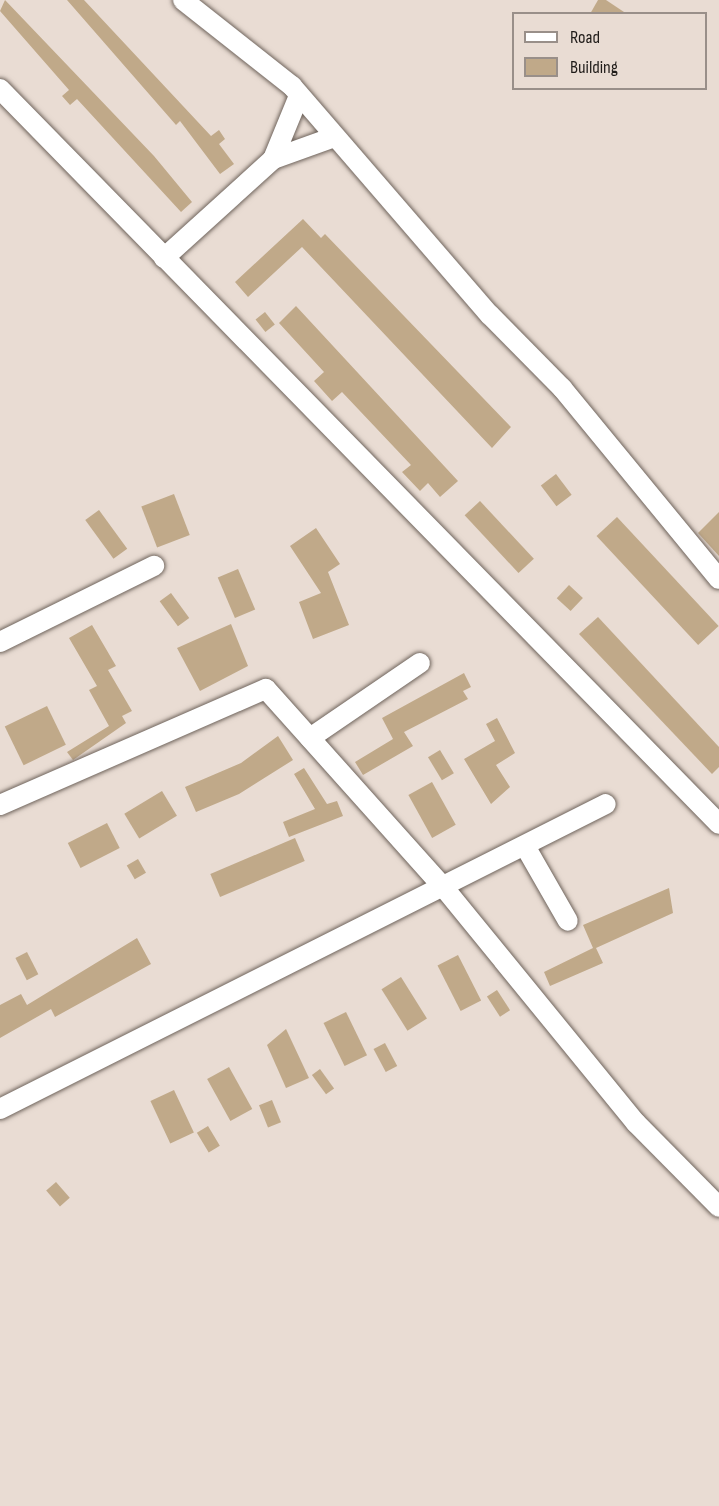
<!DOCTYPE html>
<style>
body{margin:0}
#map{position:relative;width:719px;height:1506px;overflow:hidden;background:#e9dcd3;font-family:"Sofia Sans Condensed",sans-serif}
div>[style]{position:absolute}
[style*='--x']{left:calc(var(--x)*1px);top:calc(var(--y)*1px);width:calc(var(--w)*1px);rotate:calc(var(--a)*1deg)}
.building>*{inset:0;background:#c0a989;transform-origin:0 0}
.roads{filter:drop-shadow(0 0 2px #6f645c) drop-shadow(0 0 2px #6f645c)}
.minor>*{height:20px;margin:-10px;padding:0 10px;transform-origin:10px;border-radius:10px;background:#fff}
span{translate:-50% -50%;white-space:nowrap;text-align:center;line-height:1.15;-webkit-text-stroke:4.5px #e9dcd3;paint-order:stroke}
.legend{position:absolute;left:512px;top:12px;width:195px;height:78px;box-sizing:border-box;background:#e9dcd3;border:2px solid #998f89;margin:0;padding:8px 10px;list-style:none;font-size:18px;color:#201c19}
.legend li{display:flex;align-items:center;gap:12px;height:30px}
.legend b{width:30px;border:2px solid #998f89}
</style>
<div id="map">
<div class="building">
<div style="clip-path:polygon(5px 0,154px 156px,192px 202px,181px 212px,77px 99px,70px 105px,62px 96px,69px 90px,0 11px)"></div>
<div style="clip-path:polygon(67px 0,84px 0,211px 136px,219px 130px,225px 139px,219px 144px,234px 164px,220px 174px,180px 121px,176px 125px)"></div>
<div style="clip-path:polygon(598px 0,606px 0,627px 14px,590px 14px)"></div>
<div style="clip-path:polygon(303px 219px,321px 238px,325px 234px,511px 427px,492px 448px,302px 247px,248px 297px,235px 282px)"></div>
<div style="clip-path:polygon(296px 306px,458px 481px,440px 497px,428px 483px,420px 491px,402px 472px,411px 465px,342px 392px,332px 401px,314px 381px,324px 372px,279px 323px)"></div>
<div style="left:265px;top:312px;width:16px;height:12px;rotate:52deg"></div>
<div style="left:556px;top:474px;width:26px;height:19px;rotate:53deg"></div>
<div style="left:174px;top:494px;width:44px;height:35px;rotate:69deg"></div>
<div style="left:480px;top:501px;width:79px;height:21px;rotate:47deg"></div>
<div style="left:99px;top:510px;width:48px;height:17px;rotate:54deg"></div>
<div style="clip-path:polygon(719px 512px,719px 556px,698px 533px)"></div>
<div style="left:617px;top:517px;width:149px;height:28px;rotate:47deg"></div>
<div style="clip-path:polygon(316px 528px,340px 564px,328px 572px,349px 625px,313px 639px,299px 602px,321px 593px,290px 546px)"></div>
<div style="left:238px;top:569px;width:44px;height:22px;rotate:67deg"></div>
<div style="left:569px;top:585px;width:19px;height:18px;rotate:43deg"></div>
<div style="left:171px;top:593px;width:31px;height:14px;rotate:54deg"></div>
<div style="clip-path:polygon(598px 617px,719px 747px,719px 767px,712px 774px,579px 634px)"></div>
<div style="clip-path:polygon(231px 624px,248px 666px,200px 691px,177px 648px)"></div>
<div style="clip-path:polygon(92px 625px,116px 666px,108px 670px,132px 711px,122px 716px,126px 723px,73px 760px,67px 752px,109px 726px,89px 690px,97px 686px,69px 638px)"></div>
<div style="clip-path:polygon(464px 673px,471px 687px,463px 691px,468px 699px,404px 732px,413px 746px,363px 775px,355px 762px,393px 739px,382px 718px)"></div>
<div style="left:47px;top:706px;width:43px;height:47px;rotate:64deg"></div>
<div style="clip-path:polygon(497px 718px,515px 753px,496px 765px,510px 787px,491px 804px,464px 759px,495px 741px,486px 724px)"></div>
<div style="clip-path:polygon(278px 736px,293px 760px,239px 794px,196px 812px,185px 787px,241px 763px)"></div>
<div style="left:440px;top:750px;width:27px;height:14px;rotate:59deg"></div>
<div style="clip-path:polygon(304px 768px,327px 804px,337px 801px,343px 816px,289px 837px,283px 822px,315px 809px,294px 774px)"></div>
<div style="left:432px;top:782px;width:49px;height:27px;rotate:61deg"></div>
<div style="left:162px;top:791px;width:29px;height:44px;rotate:59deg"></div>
<div style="left:107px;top:823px;width:28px;height:44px;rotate:63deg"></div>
<div style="left:295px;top:838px;width:25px;height:92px;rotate:67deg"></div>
<div style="left:138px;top:859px;width:16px;height:13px;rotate:60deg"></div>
<div style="clip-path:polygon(669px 888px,673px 913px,596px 948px,603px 963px,550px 986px,544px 972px,593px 948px,583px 925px)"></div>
<div style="clip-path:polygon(137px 938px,151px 964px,55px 1017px,51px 1009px,0 1038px,0 1005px,21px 994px,27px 1005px)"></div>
<div style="left:27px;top:952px;width:25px;height:13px;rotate:63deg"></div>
<div style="left:458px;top:955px;width:51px;height:23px;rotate:63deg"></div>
<div style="left:401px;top:977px;width:49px;height:23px;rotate:58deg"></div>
<div style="left:497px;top:990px;width:24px;height:12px;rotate:57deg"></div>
<div style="left:346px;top:1012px;width:48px;height:25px;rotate:64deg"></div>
<div style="clip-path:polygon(286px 1029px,309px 1078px,286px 1088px,267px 1045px)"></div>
<div style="left:385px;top:1043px;width:26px;height:13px;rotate:62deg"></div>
<div style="left:229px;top:1067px;width:48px;height:25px;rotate:61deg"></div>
<div style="left:320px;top:1069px;width:24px;height:10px;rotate:54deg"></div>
<div style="left:174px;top:1090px;width:47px;height:26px;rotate:65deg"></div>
<div style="left:272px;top:1100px;width:24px;height:14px;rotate:68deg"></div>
<div style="left:208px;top:1126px;width:23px;height:13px;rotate:59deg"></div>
<div style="left:56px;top:1182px;width:21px;height:13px;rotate:49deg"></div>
</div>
<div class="roads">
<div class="minor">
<div style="--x:183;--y:0;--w:139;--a:38.3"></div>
<div style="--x:292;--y:86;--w:303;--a:49.2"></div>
<div style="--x:490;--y:315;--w:103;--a:45.4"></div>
<div style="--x:562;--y:388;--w:247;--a:50.6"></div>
<div style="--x:0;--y:89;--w:1028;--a:45.63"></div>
<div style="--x:273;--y:159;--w:66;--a:-67.7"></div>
<div style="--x:164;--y:258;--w:147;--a:-42.2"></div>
<div style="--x:273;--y:159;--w:65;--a:-19.8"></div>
<div style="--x:0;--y:642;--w:172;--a:-26.3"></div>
<div style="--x:310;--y:738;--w:133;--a:-34.3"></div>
<div style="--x:0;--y:805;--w:290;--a:-23.6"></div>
<div style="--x:266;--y:689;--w:268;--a:48.2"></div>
<div style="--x:445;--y:889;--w:302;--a:50.8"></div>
<div style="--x:636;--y:1123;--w:118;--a:45.3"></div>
<div style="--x:525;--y:846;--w:86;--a:60.2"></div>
<div style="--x:0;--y:1109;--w:678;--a:-26.72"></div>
</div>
</div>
<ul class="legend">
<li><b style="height:8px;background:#fff"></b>Road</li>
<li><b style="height:16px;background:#c0a989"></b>Building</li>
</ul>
</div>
